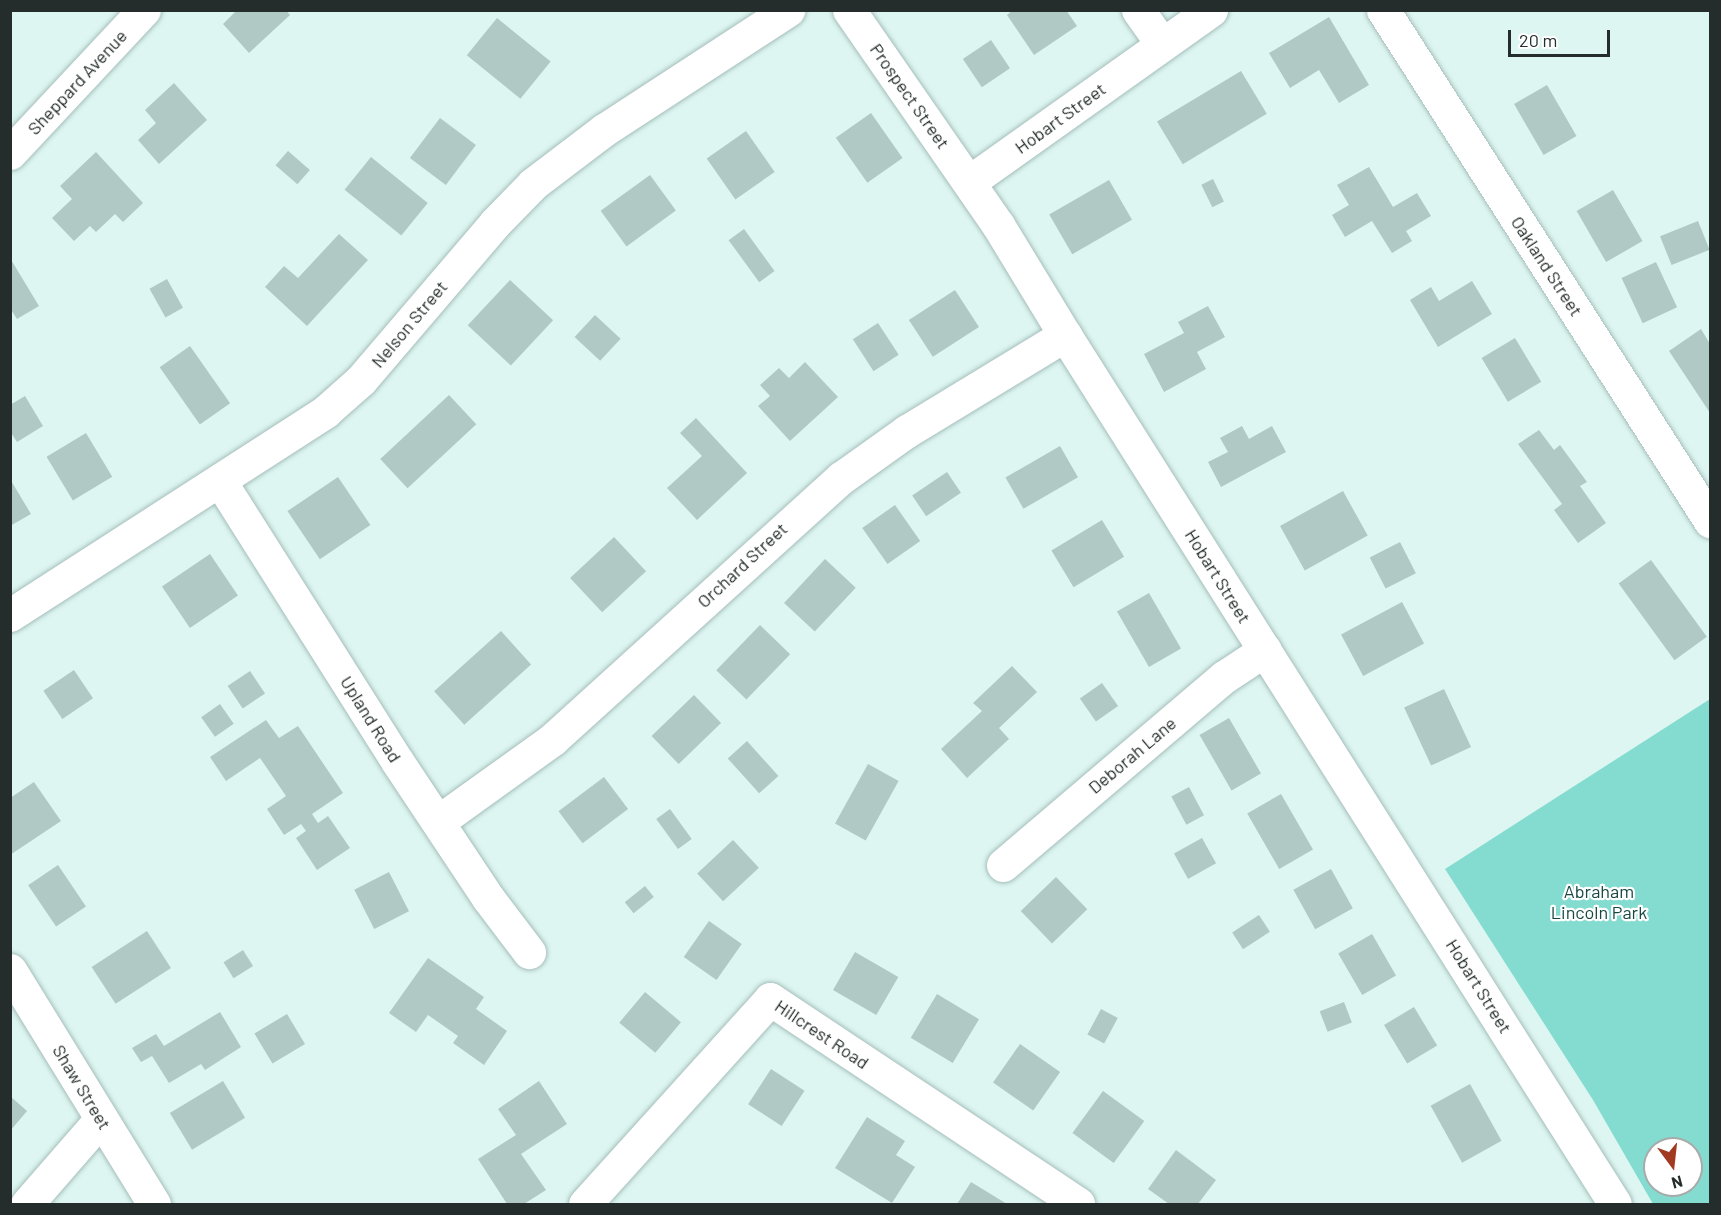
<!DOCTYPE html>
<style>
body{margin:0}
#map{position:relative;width:1721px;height:1215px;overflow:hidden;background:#ddf6f2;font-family:Barlow,sans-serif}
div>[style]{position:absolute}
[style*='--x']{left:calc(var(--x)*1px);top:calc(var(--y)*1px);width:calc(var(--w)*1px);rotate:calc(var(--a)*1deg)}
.green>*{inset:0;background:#84dcd0}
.building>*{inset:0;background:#b1c9c5;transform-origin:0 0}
.roads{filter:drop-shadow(0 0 2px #a6beba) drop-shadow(0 0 2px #a6beba)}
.minor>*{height:33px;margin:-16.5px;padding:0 16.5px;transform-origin:16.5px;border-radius:16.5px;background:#fff}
span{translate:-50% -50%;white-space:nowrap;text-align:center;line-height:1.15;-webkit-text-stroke:4.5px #fff;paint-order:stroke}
.street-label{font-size:18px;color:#242d2b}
.park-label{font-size:18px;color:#184842}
.frame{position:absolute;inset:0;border:12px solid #242d2b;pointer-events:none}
.north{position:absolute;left:1643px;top:1137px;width:60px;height:60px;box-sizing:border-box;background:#fff;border:2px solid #a7abaa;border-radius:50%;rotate:165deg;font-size:16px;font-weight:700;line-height:24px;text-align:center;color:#242d2b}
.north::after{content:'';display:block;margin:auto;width:21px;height:27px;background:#a23921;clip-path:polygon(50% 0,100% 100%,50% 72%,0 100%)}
.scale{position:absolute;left:1508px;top:30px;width:102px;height:27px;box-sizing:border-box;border:3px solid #242d2b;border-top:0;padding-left:8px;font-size:18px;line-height:21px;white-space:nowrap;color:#242d2b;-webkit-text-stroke:4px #fff;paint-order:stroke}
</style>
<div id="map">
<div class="green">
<div style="clip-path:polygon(evenodd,1710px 699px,1710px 1204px,1653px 1204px,1593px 1100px,1445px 869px,1710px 699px,1655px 1149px,1691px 1149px,1691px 1185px,1655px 1185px,1655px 1149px)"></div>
</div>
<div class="building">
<div style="clip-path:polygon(237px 10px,286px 10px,290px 15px,249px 53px,223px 24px)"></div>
<div style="clip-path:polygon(1013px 10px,1066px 10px,1077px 26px,1034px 55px,1007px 15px)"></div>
<div style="clip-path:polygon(1329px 17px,1369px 85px,1339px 103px,1319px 70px,1290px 88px,1269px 53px)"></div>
<div style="left:497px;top:18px;width:69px;height:48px;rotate:39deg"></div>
<div style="left:991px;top:40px;width:34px;height:34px;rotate:56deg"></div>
<div style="left:1241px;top:71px;width:50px;height:98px;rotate:59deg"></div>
<div style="clip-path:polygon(174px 83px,207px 120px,159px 164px,138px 140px,156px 123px,145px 110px)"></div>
<div style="left:1547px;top:85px;width:59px;height:38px;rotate:60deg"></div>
<div style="left:871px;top:113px;width:55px;height:43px;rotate:55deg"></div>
<div style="left:440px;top:118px;width:45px;height:50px;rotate:37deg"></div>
<div style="left:746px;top:131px;width:50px;height:48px;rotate:55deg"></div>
<div style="left:288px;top:151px;width:29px;height:19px;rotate:41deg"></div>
<div style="clip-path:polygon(96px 152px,143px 203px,123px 222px,115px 214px,96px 232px,90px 226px,74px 241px,52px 218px,72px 199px,60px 186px)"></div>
<div style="left:371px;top:157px;width:73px;height:42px;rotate:39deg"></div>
<div style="clip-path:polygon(1369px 167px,1393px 207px,1417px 193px,1431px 216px,1406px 231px,1412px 241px,1392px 253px,1372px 221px,1345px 237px,1332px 215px,1349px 205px,1337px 185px)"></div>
<div style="left:650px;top:175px;width:44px;height:61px;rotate:54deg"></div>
<div style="left:1213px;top:179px;width:25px;height:13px;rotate:64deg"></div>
<div style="left:1109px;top:180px;width:46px;height:69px;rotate:60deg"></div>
<div style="left:1613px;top:190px;width:59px;height:42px;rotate:60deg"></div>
<div style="left:1698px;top:221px;width:31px;height:41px;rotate:68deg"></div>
<div style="left:744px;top:229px;width:52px;height:19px;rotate:54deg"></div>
<div style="clip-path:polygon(339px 234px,368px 260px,307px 326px,265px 287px,284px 266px,298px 278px)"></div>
<div style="clip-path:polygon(10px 258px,39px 306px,17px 319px,10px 308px)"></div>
<div style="left:1656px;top:262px;width:50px;height:38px;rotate:65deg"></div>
<div style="left:167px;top:279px;width:33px;height:20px;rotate:61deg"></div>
<div style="left:510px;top:280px;width:59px;height:62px;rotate:43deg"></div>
<div style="clip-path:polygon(1472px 281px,1492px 314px,1438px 347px,1410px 300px,1431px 287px,1439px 301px)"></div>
<div style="left:955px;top:290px;width:44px;height:55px;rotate:57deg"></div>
<div style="clip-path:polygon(1208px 306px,1225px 337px,1197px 352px,1206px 369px,1164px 392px,1144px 354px,1184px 333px,1178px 322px)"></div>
<div style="left:595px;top:315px;width:35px;height:30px;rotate:43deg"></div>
<div style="left:878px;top:323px;width:38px;height:30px;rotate:57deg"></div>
<div style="clip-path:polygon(1701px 329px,1710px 344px,1710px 413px,1669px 351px)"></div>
<div style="left:1515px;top:338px;width:51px;height:39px;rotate:59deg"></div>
<div style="left:190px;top:346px;width:70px;height:37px;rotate:55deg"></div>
<div style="clip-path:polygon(805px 362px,838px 397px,790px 441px,758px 406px,770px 396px,760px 385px,779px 368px,789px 378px)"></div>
<div style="left:449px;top:395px;width:40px;height:94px;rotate:47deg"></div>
<div style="clip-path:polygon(25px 396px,43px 426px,17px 442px,10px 431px,10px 405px)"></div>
<div style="clip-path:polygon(696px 418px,747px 473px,697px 520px,667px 488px,702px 456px,680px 433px)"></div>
<div style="clip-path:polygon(1242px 426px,1249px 439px,1272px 426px,1286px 452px,1221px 487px,1208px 462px,1228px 452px,1220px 438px)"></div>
<div style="clip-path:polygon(1539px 430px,1554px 450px,1560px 445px,1587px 482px,1580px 486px,1606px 523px,1578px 543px,1554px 510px,1562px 504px,1518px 444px)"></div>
<div style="left:86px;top:433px;width:51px;height:46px;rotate:59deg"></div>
<div style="left:1060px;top:446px;width:36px;height:63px;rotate:60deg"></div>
<div style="left:947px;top:472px;width:25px;height:42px;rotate:56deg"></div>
<div style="left:338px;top:477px;width:58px;height:61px;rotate:56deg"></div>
<div style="clip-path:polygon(10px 479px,31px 514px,10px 526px)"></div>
<div style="left:1343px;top:491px;width:51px;height:72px;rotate:61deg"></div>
<div style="left:895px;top:505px;width:44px;height:40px;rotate:55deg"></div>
<div style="left:1102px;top:520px;width:43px;height:59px;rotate:59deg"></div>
<div style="left:614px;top:537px;width:47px;height:60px;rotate:47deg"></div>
<div style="left:1400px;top:542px;width:35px;height:34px;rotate:63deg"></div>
<div style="left:210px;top:554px;width:50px;height:58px;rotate:56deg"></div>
<div style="left:825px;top:559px;width:42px;height:60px;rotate:43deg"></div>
<div style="left:1651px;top:560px;width:95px;height:40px;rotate:54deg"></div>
<div style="left:1149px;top:593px;width:64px;height:37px;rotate:60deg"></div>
<div style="left:1402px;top:602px;width:47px;height:69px;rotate:62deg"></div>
<div style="left:760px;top:625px;width:42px;height:63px;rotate:44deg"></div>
<div style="left:501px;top:631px;width:45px;height:90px;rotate:48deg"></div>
<div style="clip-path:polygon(1012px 666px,1037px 692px,999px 728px,1009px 739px,967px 778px,941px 749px,982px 711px,973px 703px)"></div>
<div style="left:74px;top:670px;width:34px;height:37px;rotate:56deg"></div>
<div style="left:250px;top:671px;width:27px;height:27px;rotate:56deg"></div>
<div style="left:1102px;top:683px;width:28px;height:27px;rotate:55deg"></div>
<div style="left:1444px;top:689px;width:64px;height:44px;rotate:65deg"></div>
<div style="left:694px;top:695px;width:39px;height:59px;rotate:46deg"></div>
<div style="left:220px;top:704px;width:24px;height:23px;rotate:55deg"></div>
<div style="left:1229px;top:718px;width:64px;height:34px;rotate:60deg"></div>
<div style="clip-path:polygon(266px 720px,279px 738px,298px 726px,343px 793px,312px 814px,318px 823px,328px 816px,350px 848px,317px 870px,296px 838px,306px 831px,301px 824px,284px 835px,267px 809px,286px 796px,260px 758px,226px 781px,210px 757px)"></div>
<div style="left:747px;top:741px;width:47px;height:26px;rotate:48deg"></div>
<div style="left:868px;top:764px;width:35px;height:68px;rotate:29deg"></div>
<div style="left:604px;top:777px;width:40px;height:57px;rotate:53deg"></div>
<div style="clip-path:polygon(34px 782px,61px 821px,10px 855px,10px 798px)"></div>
<div style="left:1189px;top:787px;width:32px;height:20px;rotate:62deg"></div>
<div style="left:1281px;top:794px;width:64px;height:39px;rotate:60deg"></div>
<div style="left:670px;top:809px;width:37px;height:17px;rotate:54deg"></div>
<div style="left:1202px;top:838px;width:29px;height:32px;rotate:61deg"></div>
<div style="left:733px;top:840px;width:38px;height:49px;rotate:47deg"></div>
<div style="left:58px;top:865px;width:50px;height:36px;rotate:56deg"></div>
<div style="left:1331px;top:869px;width:45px;height:43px;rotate:61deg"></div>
<div style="left:389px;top:872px;width:44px;height:39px;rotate:63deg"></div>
<div style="left:1056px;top:877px;width:45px;height:49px;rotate:46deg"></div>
<div style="left:645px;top:886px;width:14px;height:26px;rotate:51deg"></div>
<div style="left:1259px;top:915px;width:20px;height:32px;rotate:57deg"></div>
<div style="left:709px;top:921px;width:40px;height:44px;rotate:35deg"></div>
<div style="left:147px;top:931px;width:44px;height:66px;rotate:57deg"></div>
<div style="left:1372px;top:934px;width:48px;height:39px;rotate:60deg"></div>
<div style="left:243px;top:950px;width:19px;height:23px;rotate:58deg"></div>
<div style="left:855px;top:952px;width:50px;height:44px;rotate:30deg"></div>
<div style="clip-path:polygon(428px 958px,484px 997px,476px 1009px,507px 1031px,484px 1065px,453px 1043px,458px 1036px,428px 1015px,416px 1032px,389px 1013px)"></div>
<div style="left:645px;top:992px;width:47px;height:40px;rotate:40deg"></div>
<div style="left:937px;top:994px;width:49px;height:51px;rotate:31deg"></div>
<div style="left:1344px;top:1002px;width:22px;height:26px;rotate:69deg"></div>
<div style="left:1414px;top:1007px;width:45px;height:35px;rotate:59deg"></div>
<div style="left:1101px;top:1009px;width:19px;height:29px;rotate:28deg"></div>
<div style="clip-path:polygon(220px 1012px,241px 1047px,205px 1070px,201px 1064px,169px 1083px,152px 1056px,141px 1062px,132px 1048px,156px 1034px,164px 1046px)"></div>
<div style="left:287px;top:1014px;width:35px;height:38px;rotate:59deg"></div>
<div style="left:1020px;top:1044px;width:49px;height:47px;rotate:35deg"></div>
<div style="left:771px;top:1069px;width:40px;height:42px;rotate:33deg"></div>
<div style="left:223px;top:1081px;width:43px;height:62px;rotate:59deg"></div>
<div style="clip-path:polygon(539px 1081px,567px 1124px,521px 1154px,546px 1190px,524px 1204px,507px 1204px,478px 1159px,516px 1135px,498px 1109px)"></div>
<div style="left:1470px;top:1084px;width:65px;height:45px;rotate:61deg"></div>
<div style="left:1103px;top:1091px;width:51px;height:52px;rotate:36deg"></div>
<div style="clip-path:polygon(10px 1096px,27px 1111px,10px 1131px)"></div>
<div style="clip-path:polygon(867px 1117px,905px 1141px,896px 1155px,915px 1167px,892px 1203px,835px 1168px)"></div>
<div style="clip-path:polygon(1176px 1150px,1216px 1180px,1198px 1204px,1169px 1204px,1148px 1189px)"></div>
<div style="clip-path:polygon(971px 1182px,1007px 1204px,957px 1204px)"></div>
</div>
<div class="roads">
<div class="minor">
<div style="--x:849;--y:10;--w:262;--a:55.3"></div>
<div style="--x:998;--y:225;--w:129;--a:58.7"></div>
<div style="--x:1065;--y:335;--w:1028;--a:57.67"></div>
<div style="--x:1138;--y:10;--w:42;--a:54.8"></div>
<div style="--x:1383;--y:10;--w:607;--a:57.38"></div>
<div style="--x:10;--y:153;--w:196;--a:-46.9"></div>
<div style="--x:969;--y:182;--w:297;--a:-35.4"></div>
<div style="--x:220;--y:481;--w:331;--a:57.7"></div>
<div style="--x:397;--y:761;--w:164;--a:56.4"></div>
<div style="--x:488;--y:898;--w:68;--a:52.8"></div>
<div style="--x:10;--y:615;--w:376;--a:-32.8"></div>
<div style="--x:326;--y:411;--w:47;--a:-41.5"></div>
<div style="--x:361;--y:380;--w:206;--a:-49.5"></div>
<div style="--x:495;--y:223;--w:54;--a:-45.7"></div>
<div style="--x:533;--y:184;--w:89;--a:-37.3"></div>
<div style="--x:604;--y:130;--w:220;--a:-33.1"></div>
<div style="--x:439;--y:821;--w:140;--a:-35.7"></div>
<div style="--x:553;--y:739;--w:389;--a:-42.2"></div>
<div style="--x:841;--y:478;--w:81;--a:-35.5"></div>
<div style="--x:907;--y:431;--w:185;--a:-31.3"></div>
<div style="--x:1003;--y:865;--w:290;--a:-40.4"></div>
<div style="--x:1224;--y:677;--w:49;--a:-33.4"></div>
<div style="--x:10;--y:970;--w:275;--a:58.4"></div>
<div style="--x:27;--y:1204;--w:113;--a:-49"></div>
<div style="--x:585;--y:1204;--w:276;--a:-47.9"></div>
<div style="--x:770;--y:999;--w:370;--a:33.6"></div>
</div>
</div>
<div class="street-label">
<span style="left:77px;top:82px;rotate:-47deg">Sheppard Avenue</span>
<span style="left:910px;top:96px;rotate:55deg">Prospect Street</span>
<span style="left:1060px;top:118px;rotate:-36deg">Hobart Street</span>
<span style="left:1547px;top:266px;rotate:57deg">Oakland Street</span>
<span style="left:409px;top:324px;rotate:-50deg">Nelson Street</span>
<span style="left:742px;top:565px;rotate:-43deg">Orchard Street</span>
<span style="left:1218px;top:576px;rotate:58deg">Hobart Street</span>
<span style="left:371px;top:719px;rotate:58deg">Upland Road</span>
<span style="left:1132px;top:755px;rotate:-40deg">Deborah Lane</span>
<span style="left:1479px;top:986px;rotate:58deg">Hobart Street</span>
<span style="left:822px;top:1034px;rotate:34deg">Hillcrest Road</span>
<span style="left:82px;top:1087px;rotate:59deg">Shaw Street</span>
</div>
<div class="park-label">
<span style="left:1599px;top:902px">Abraham<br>Lincoln Park</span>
</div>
<div class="frame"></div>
<div class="north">N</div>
<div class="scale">20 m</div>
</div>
